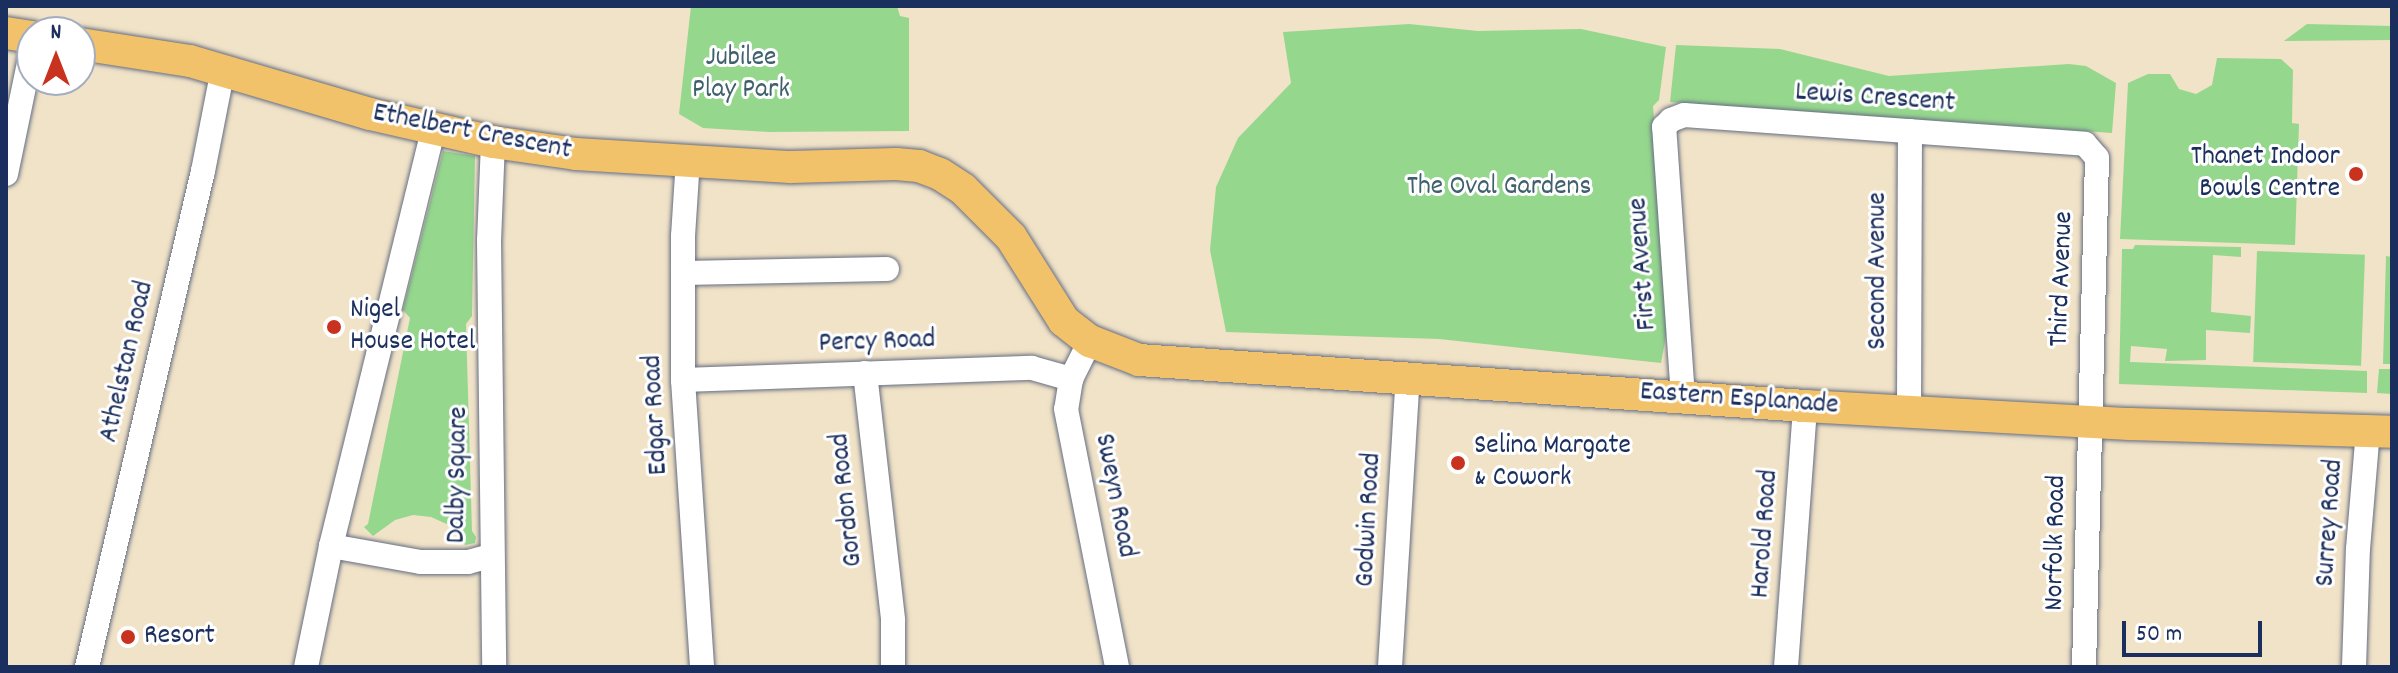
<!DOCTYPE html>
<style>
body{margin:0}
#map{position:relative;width:2398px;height:673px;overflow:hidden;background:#f1e3c7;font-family:Dekko,sans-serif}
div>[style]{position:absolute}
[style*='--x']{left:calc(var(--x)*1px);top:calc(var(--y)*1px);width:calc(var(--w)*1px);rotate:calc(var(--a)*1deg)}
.green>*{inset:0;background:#96d78e;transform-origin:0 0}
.roads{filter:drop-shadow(0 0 2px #666e83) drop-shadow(0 0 2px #666e83)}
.minor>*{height:24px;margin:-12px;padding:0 12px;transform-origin:12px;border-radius:12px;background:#fff}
.major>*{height:32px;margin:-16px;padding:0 16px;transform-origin:16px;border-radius:16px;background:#f2c26a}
.dots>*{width:22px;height:22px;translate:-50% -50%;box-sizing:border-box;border:4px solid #fff;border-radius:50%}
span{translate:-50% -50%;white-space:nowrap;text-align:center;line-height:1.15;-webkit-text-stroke:6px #fff;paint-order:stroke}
.park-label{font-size:28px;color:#40616c}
.street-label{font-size:28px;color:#1b2f5e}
.poi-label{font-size:28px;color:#1b2f5e}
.right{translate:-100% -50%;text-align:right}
.left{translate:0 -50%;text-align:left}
.frame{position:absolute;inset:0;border:8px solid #1b2f5e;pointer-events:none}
.north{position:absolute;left:16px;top:16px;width:80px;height:80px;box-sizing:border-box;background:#fff;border:2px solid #a4acbf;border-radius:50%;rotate:0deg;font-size:22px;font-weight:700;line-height:32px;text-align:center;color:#1b2f5e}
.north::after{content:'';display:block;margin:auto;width:28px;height:36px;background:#c8321e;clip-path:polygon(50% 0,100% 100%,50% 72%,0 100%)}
.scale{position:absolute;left:2122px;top:621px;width:140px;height:36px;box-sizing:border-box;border:4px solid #1b2f5e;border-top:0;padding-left:10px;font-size:24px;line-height:28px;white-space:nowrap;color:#1b2f5e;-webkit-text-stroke:6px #fff;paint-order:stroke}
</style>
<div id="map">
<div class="green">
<div style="clip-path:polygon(691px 6px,897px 6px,900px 16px,909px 18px,909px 131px,769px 132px,703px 128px,679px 114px)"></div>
<div style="clip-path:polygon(1409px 24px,1478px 31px,1581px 29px,1666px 47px,1659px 100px,1653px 106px,1669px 319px,1661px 363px,1439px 339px,1226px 332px,1210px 250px,1216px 187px,1238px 138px,1291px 83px,1283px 32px)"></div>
<div style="clip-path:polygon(2307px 24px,2392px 26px,2392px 40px,2284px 41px)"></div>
<div style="clip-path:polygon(1676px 45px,1780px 49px,1889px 76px,2069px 64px,2086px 66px,2116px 83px,2112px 133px,1670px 102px)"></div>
<div style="clip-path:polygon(2217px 58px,2281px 59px,2293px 70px,2292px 123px,2299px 124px,2295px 245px,2120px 239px,2128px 83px,2148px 74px,2170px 74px,2179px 89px,2196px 94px,2212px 85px)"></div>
<div style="clip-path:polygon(443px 151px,475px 156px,472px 316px,466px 324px,472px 531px,476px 537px,475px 543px,465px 545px,449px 525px,431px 517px,413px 515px,395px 520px,373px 536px,364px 527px,368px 524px,410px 318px,403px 310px)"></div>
<div style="clip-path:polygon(2135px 245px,2241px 247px,2241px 257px,2213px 255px,2211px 312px,2251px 316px,2250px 333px,2206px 330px,2206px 360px,2165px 361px,2167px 349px,2131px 346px,2130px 362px,2367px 371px,2367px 393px,2119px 384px,2122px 249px,2133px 249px)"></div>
<div style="left:2257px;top:251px;width:108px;height:111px;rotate:2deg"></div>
<div style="clip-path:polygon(2386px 256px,2392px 257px,2392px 364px,2383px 364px)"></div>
<div style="clip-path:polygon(2379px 369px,2392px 369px,2392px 394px,2377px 393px)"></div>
</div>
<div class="roads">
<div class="minor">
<div style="--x:493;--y:142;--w:98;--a:92.3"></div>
<div style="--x:489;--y:240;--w:427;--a:89.3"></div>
<div style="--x:688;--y:159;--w:77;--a:93.7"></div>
<div style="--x:683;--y:236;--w:144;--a:90"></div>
<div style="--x:683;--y:380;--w:288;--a:86.2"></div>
<div style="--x:6;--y:174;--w:128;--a:-78.3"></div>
<div style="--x:683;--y:273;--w:204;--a:-1.1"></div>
<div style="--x:1090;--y:341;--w:42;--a:116.6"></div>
<div style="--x:1071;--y:379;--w:30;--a:99"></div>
<div style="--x:1066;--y:409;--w:263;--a:78.8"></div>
<div style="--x:865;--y:373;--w:249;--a:83.5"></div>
<div style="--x:893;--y:620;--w:47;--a:90"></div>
<div style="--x:683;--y:380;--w:349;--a:-2"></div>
<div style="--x:1032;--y:368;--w:41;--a:15.8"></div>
<div style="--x:1683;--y:397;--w:271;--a:-94"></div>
<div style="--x:1664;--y:127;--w:10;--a:-45"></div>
<div style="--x:1671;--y:120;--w:14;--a:-21"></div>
<div style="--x:1684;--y:115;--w:402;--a:4.1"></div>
<div style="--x:2085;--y:144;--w:18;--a:49"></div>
<div style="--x:2097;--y:158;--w:509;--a:91.46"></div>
<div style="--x:1909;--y:411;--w:280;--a:-89.8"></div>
<div style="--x:331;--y:546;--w:91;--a:10.1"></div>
<div style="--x:421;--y:562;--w:47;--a:0"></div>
<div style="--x:468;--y:562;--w:24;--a:-15"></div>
<div style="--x:87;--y:667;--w:509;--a:-76.84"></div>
<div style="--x:203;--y:171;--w:104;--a:-78.9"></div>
<div style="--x:306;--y:667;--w:124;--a:-78.3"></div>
<div style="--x:331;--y:546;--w:428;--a:-76.2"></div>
<div style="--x:1390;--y:667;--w:292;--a:-86.5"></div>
<div style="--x:1786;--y:667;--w:262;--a:-85.8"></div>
<div style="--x:2354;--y:667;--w:118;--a:-88.1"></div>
<div style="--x:2358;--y:549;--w:118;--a:-85.2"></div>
</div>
<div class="major">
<div style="--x:6;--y:33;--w:26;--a:9"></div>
<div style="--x:80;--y:44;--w:111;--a:8.8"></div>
<div style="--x:190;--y:61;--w:188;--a:16.4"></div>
<div style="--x:370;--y:114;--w:126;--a:12.8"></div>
<div style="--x:493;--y:142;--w:84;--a:8.2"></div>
<div style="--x:576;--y:154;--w:215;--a:3.5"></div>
<div style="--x:791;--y:167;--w:105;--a:-1.6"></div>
<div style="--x:896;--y:164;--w:23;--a:5"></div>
<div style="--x:919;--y:166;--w:22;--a:21"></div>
<div style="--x:940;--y:174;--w:27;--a:33"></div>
<div style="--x:963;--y:189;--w:68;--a:45"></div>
<div style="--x:1011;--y:237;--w:99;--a:57.8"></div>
<div style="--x:1064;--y:321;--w:33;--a:38"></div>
<div style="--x:1090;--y:341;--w:53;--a:21.2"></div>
<div style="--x:1139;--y:360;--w:668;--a:3.95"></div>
<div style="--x:1805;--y:406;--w:325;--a:3.2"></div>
<div style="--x:2130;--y:424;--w:262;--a:1.7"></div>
</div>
</div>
<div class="dots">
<div style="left:2356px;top:174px;background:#c8321e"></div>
<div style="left:334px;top:327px;background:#c8321e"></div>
<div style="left:1458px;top:463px;background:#c8321e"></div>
<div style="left:128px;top:637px;background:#c8321e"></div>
</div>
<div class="park-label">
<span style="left:741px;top:75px">Jubilee<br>Play Park</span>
<span style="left:1499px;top:188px">The Oval Gardens</span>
</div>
<div class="street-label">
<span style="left:1875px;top:99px;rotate:4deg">Lewis Crescent</span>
<span style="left:472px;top:133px;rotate:11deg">Ethelbert Crescent</span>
<span style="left:1644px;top:264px;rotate:-94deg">First Avenue</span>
<span style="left:1879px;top:271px;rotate:-90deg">Second Avenue</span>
<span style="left:2063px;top:279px;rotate:-88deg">Third Avenue</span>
<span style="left:877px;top:343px;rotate:-2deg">Percy Road</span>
<span style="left:128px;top:362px;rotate:-77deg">Athelstan Road</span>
<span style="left:1739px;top:400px;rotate:4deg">Eastern Esplanade</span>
<span style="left:657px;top:415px;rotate:-93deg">Edgar Road</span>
<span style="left:459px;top:475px;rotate:-89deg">Dalby Square</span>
<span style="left:1114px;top:496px;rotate:79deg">Sweyn Road</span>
<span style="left:848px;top:500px;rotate:-96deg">Gordon Road</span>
<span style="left:1370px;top:520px;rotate:-87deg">Godwin Road</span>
<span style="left:2331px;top:523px;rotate:-86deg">Surrey Road</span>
<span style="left:1766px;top:534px;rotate:-86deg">Harold Road</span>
<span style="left:2057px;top:543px;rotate:-89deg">Norfolk Road</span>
</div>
<div class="poi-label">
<span class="right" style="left:2340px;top:174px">Thanet Indoor<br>Bowls Centre</span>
<span class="left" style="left:350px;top:327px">Nigel<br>House Hotel</span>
<span class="left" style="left:1474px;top:463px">Selina Margate<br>&amp; Cowork</span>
<span class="left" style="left:144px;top:637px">Resort</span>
</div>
<div class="frame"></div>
<div class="north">N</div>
<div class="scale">50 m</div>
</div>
